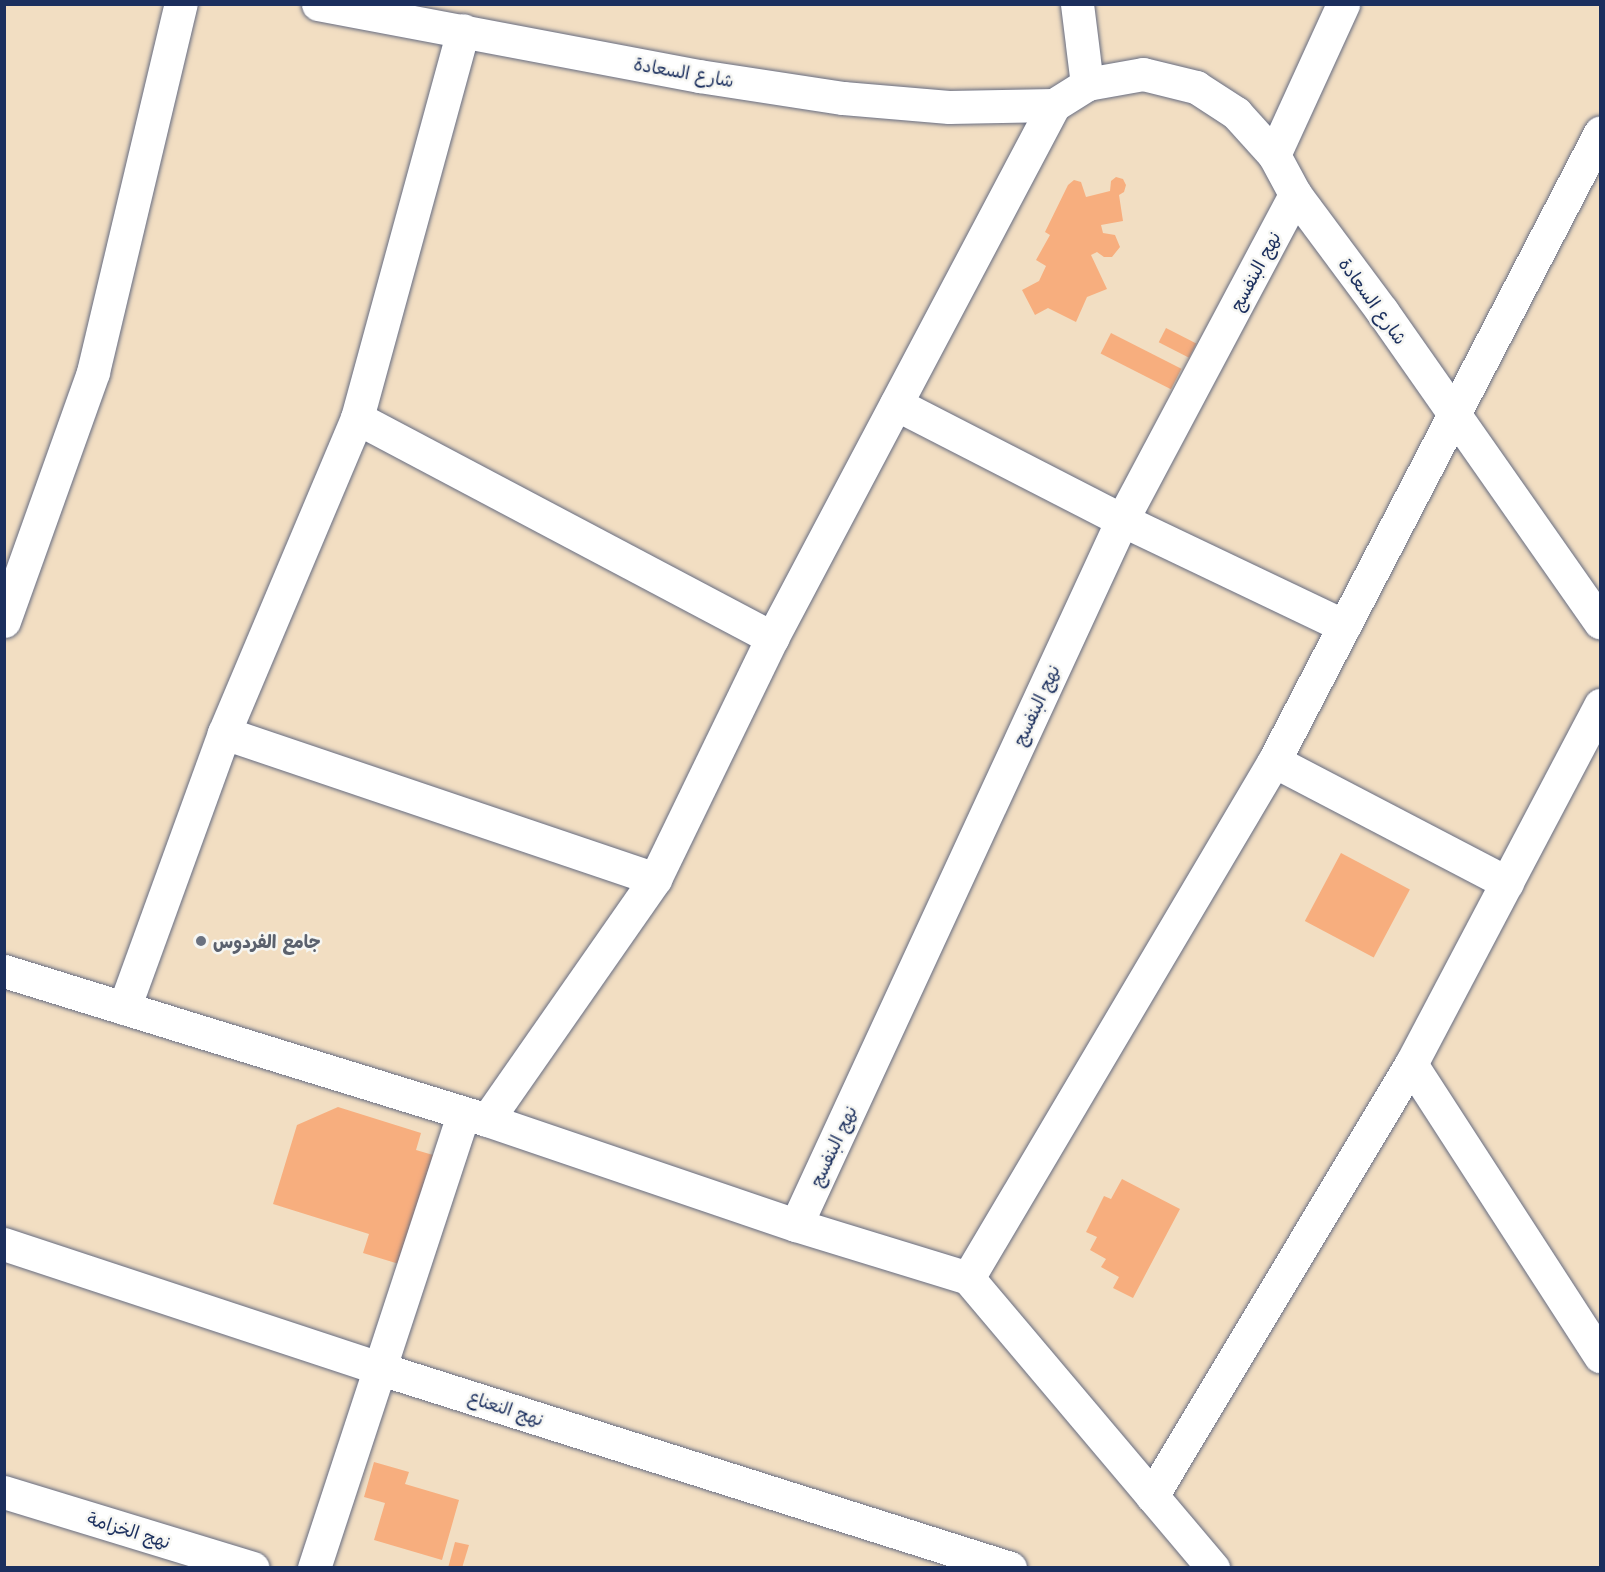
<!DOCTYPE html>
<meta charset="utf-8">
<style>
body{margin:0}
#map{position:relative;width:1605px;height:1572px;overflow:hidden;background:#f2dec2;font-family:"Playpen Sans","Playpen Sans Arabic",sans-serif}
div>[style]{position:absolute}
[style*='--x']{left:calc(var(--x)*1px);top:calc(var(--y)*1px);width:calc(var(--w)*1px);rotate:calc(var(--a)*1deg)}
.building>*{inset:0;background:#f7ae7e;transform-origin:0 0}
.roads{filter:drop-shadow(0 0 2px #666c81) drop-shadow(0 0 2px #666c81)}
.street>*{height:33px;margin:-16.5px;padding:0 16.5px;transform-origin:16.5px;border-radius:16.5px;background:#fff}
.dots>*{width:16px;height:16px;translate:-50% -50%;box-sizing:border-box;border:3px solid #f6f6f2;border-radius:50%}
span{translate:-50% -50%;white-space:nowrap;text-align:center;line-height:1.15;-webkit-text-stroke:5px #f6f6f2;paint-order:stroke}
.street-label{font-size:18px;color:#1b2f5e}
.worship-label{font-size:18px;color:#5b616d;font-weight:700}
.left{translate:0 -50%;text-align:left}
.frame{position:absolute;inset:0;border:6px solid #1b2f5e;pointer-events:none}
</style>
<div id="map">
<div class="building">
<div style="clip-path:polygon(1116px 177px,1123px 179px,1126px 185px,1124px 192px,1119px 195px,1123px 221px,1101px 225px,1103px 233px,1115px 235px,1120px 247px,1112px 257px,1104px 257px,1097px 252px,1091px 255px,1107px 289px,1087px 297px,1076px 322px,1048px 308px,1035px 315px,1022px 290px,1039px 281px,1046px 266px,1036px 260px,1050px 235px,1045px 232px,1068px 185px,1074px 180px,1081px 182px,1086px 197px,1110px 191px,1111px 181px)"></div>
<div style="left:1166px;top:328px;width:34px;height:16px;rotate:27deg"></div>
<div style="left:1111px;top:333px;width:79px;height:23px;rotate:27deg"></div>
<div style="left:1341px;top:853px;width:78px;height:77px;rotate:28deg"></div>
<div style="clip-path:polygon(338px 1107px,421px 1133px,416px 1150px,433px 1155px,399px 1264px,363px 1253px,369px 1234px,273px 1204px,297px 1125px)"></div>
<div style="clip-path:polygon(1122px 1179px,1180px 1209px,1133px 1298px,1113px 1288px,1119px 1277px,1101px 1267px,1106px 1259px,1090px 1250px,1097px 1237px,1086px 1232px,1104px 1196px,1111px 1199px)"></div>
<div style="clip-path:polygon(374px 1462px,409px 1472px,405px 1484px,459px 1500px,442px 1560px,374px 1540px,385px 1503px,364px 1497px)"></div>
<div style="clip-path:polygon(455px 1542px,469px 1545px,462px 1568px,448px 1568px)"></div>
</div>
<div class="roads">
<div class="street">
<div style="--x:318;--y:4;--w:388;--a:10.7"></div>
<div style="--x:699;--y:76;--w:146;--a:8.7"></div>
<div style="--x:843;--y:98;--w:106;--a:4.9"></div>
<div style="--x:949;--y:107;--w:105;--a:-1.1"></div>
<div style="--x:1077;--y:4;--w:81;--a:82.9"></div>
<div style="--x:1274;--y:155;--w:166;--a:-65.4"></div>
<div style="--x:896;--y:404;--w:254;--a:27.2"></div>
<div style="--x:1122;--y:520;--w:246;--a:25.5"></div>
<div style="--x:357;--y:418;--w:470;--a:27.9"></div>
<div style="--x:4;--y:621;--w:264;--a:-70.3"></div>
<div style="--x:93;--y:372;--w:378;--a:-76.6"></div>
<div style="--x:224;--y:733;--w:455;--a:18.7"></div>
<div style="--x:1274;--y:761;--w:263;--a:27.6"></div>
<div style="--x:4;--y:971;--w:505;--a:17.14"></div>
<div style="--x:487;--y:1120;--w:326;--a:18.8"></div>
<div style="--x:796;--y:1225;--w:180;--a:17.1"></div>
<div style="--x:968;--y:1278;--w:380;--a:49.8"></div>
<div style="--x:124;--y:1008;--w:293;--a:-70"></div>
<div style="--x:224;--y:733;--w:342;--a:-67.1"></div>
<div style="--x:357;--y:418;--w:402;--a:-74.7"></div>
<div style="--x:1411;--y:1064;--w:348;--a:57.1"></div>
<div style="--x:487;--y:1120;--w:294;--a:-55.1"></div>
<div style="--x:655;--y:879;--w:268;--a:-64.1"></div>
<div style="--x:772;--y:638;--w:603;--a:-62.12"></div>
<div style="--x:1054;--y:105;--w:39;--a:-32"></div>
<div style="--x:1087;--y:84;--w:57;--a:-10.1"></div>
<div style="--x:1143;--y:74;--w:55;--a:13.8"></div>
<div style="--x:1196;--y:87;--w:48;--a:33"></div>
<div style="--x:1236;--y:113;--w:57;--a:47.9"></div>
<div style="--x:1274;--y:155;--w:44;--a:61.7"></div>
<div style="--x:1295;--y:194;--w:146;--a:53.4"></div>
<div style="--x:1382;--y:311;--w:380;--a:55"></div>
<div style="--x:796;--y:1225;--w:777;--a:-65.18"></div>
<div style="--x:1122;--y:520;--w:369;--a:-62"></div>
<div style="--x:4;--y:1244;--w:394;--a:18.3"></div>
<div style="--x:378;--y:1368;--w:663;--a:17.56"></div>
<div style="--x:968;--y:1278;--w:601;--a:-59.38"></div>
<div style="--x:1274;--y:761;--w:708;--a:-62.57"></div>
<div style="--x:4;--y:1492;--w:260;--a:17"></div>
<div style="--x:1152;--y:1496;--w:504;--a:-59.06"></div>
<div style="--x:1411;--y:1064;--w:406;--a:-62.2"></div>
<div style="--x:314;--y:1568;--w:478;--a:-71.8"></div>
</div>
</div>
<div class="dots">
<div style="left:201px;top:941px;background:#6b7280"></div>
</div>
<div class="street-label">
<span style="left:684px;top:72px;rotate:10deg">شارع السعادة</span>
<span style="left:1255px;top:271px;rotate:-62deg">نهج البنفسج</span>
<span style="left:1373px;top:301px;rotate:54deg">شارع السعادة</span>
<span style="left:1036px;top:705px;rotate:-65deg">نهج البنفسج</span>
<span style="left:833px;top:1146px;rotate:-65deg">نهج البنفسج</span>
<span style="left:506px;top:1408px;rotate:18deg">نهج النعناع</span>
<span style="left:129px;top:1530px;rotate:17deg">نهج الخزامة</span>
</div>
<div class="worship-label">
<span class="left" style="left:213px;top:941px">جامع الفردوس</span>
</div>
<div class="frame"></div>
</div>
